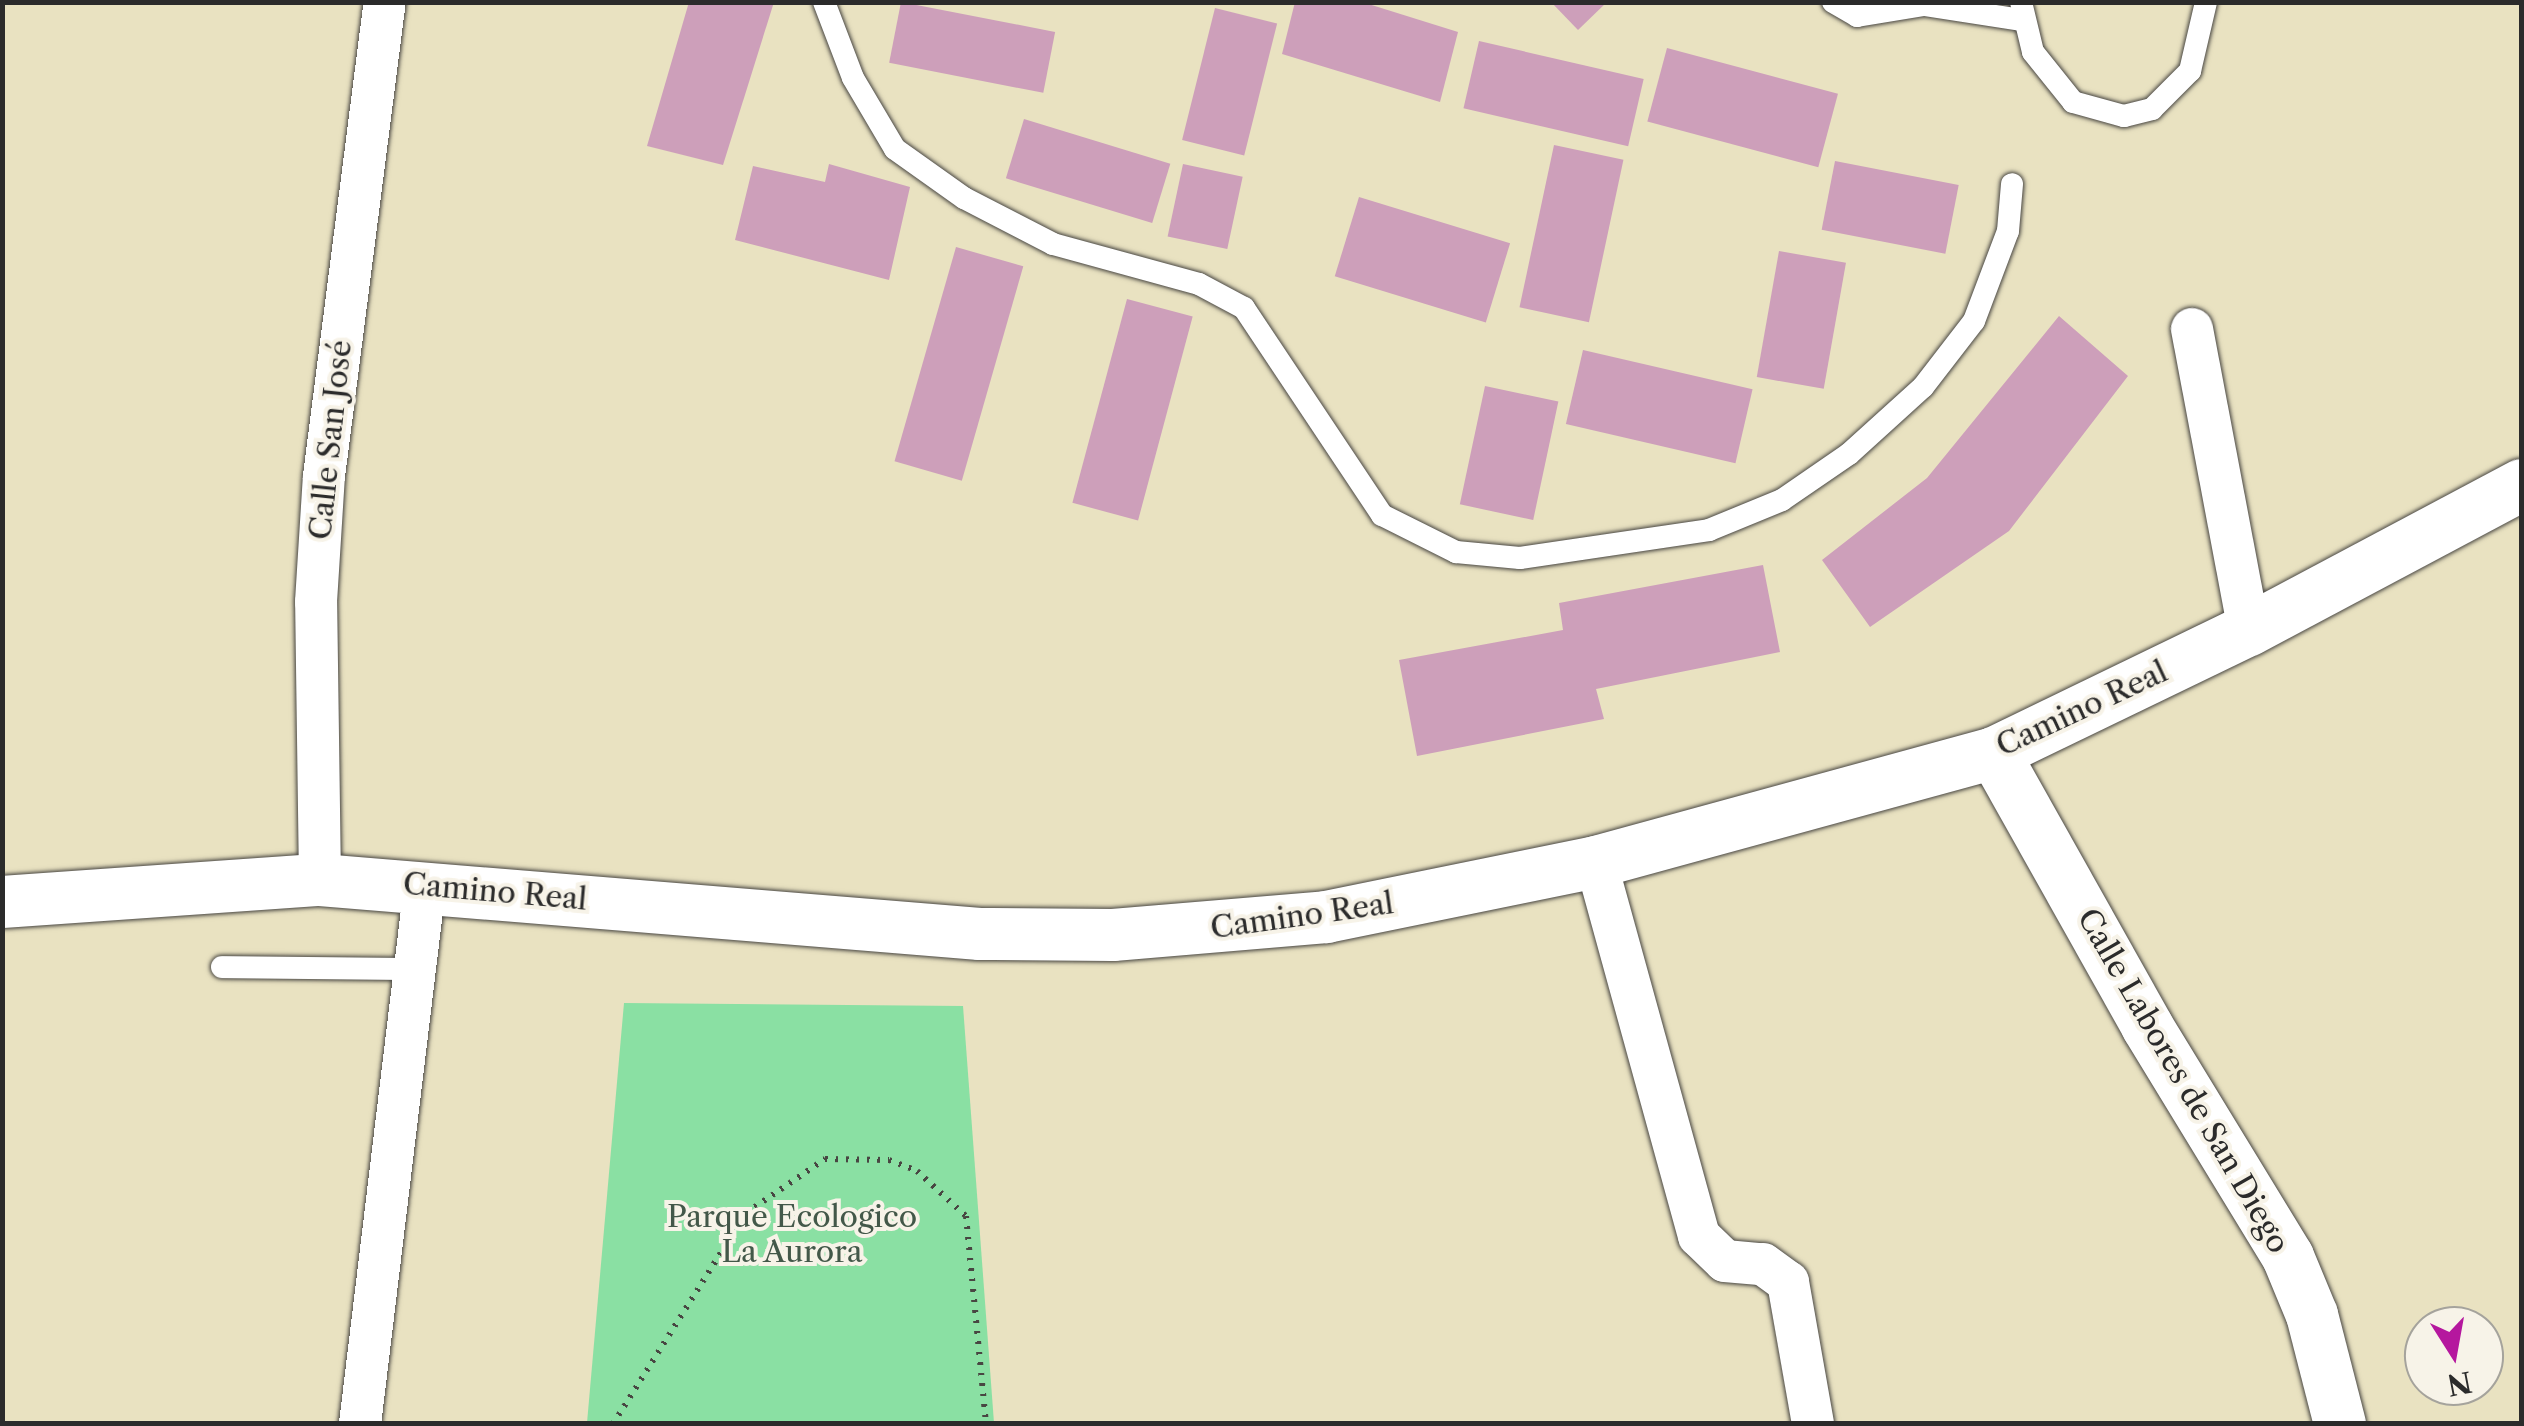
<!DOCTYPE html>
<meta charset="utf-8">
<style>
body{margin:0}
#map{position:relative;width:2524px;height:1426px;overflow:hidden;background:#e9e2c1;font-family:"Libre Caslon Text",serif}
div>[style]{position:absolute}
[style*='--x']{left:calc(var(--x)*1px);top:calc(var(--y)*1px);width:calc(var(--w)*1px);rotate:calc(var(--a)*1deg)}
.green>*{inset:0;background:#8ae0a3}
.building>*{inset:0;background:#cd9fba;transform-origin:0 0}
.path>*{height:6px;margin-top:-3px;transform-origin:0;background:repeating-linear-gradient(90deg,#484642 0 2.5px,transparent 0 10.5px)}
.roads{filter:drop-shadow(0 0 2px #484642) drop-shadow(0 0 2px #484642)}
.service>*{height:22px;margin:-11px;padding:0 11px;transform-origin:11px;border-radius:11px;background:#fff}
.minor>*{height:42px;margin:-21px;padding:0 21px;transform-origin:21px;border-radius:21px;background:#fff}
.tertiary>*{height:52px;margin:-26px;padding:0 26px;transform-origin:26px;border-radius:26px;background:#fff}
span{translate:-50% -50%;white-space:nowrap;text-align:center;line-height:1.15;-webkit-text-stroke:8px #f7f3e8;paint-order:stroke}
.street-label{font-size:30px;color:#2b2b2b}
.park-label{font-size:30px;color:#435849}
.frame{position:absolute;inset:0;border:5px solid #2b2b2b;pointer-events:none}
.north{position:absolute;left:2404px;top:1306px;width:100px;height:100px;box-sizing:border-box;background:#f7f3e8;border:2px solid #a5a39c;border-radius:50%;rotate:169deg;font-size:28px;font-weight:700;line-height:40px;text-align:center;color:#2b2b2b}
.north::after{content:'';display:block;margin:auto;width:35px;height:45px;background:#b5179e;clip-path:polygon(50% 0,100% 100%,50% 72%,0 100%)}
</style>
<div id="map">
<div class="green">
<div style="clip-path:polygon(624px 1003px,963px 1006px,994px 1423px,587px 1423px)"></div>
</div>
<div class="building">
<div style="clip-path:polygon(689px 2px,774px 2px,723px 165px,647px 146px)"></div>
<div style="left:901px;top:2px;width:157px;height:62px;rotate:11deg"></div>
<div style="clip-path:polygon(1295px 2px,1362px 2px,1458px 32px,1440px 102px,1282px 54px)"></div>
<div style="clip-path:polygon(1551px 2px,1607px 2px,1578px 30px)"></div>
<div style="left:1215px;top:8px;width:64px;height:136px;rotate:14deg"></div>
<div style="left:1479px;top:41px;width:169px;height:69px;rotate:13deg"></div>
<div style="left:1667px;top:48px;width:177px;height:76px;rotate:15deg"></div>
<div style="left:1024px;top:119px;width:153px;height:62px;rotate:17deg"></div>
<div style="left:1554px;top:145px;width:71px;height:166px;rotate:12deg"></div>
<div style="left:1835px;top:161px;width:126px;height:70px;rotate:11deg"></div>
<div style="clip-path:polygon(829px 164px,910px 187px,889px 280px,735px 240px,753px 166px,825px 182px)"></div>
<div style="left:1183px;top:164px;width:61px;height:74px;rotate:12deg"></div>
<div style="left:1359px;top:197px;width:158px;height:83px;rotate:17deg"></div>
<div style="left:956px;top:247px;width:70px;height:223px;rotate:16deg"></div>
<div style="left:1779px;top:251px;width:68px;height:128px;rotate:10deg"></div>
<div style="left:1127px;top:299px;width:68px;height:211px;rotate:15deg"></div>
<div style="clip-path:polygon(2059px 316px,2128px 376px,2009px 531px,1870px 627px,1822px 560px,1927px 478px)"></div>
<div style="left:1583px;top:350px;width:174px;height:76px;rotate:13deg"></div>
<div style="left:1485px;top:386px;width:75px;height:121px;rotate:12deg"></div>
<div style="clip-path:polygon(1763px 565px,1780px 652px,1596px 689px,1604px 719px,1417px 756px,1399px 660px,1563px 630px,1559px 603px)"></div>
</div>
<div class="path">
<div style="--x:613;--y:1424;--w:249;--a:-57.8"></div>
<div style="--x:746;--y:1213;--w:96;--a:-34.4"></div>
<div style="--x:825;--y:1159;--w:64;--a:0.9"></div>
<div style="--x:889;--y:1160;--w:30;--a:21"></div>
<div style="--x:917;--y:1171;--w:67;--a:42.6"></div>
<div style="--x:966;--y:1216;--w:209;--a:84.5"></div>
</div>
<div class="roads">
<div class="service">
<div style="--x:824;--y:2;--w:81;--a:69.1"></div>
<div style="--x:853;--y:78;--w:82;--a:59.4"></div>
<div style="--x:895;--y:149;--w:85;--a:35.4"></div>
<div style="--x:964;--y:198;--w:100;--a:27.3"></div>
<div style="--x:1053;--y:244;--w:151;--a:15.3"></div>
<div style="--x:1199;--y:284;--w:51;--a:28.1"></div>
<div style="--x:1244;--y:308;--w:249;--a:56.3"></div>
<div style="--x:1382;--y:515;--w:83;--a:26.6"></div>
<div style="--x:1456;--y:552;--w:64;--a:5.4"></div>
<div style="--x:1520;--y:558;--w:191;--a:-8.4"></div>
<div style="--x:1709;--y:530;--w:79;--a:-22.3"></div>
<div style="--x:1782;--y:500;--w:81;--a:-34.5"></div>
<div style="--x:1849;--y:454;--w:100;--a:-42.2"></div>
<div style="--x:1923;--y:387;--w:83;--a:-52.3"></div>
<div style="--x:1974;--y:321;--w:96;--a:-69.3"></div>
<div style="--x:2008;--y:231;--w:47;--a:-85.1"></div>
<div style="--x:1833;--y:2;--w:28;--a:30"></div>
<div style="--x:1857;--y:16;--w:68;--a:-9.3"></div>
<div style="--x:1924;--y:5;--w:98;--a:8.8"></div>
<div style="--x:2021;--y:2;--w:51;--a:76.5"></div>
<div style="--x:2033;--y:52;--w:64;--a:51.3"></div>
<div style="--x:2073;--y:102;--w:53;--a:15.4"></div>
<div style="--x:2124;--y:116;--w:29;--a:-14"></div>
<div style="--x:2152;--y:109;--w:54;--a:-45"></div>
<div style="--x:2190;--y:71;--w:71;--a:-76.9"></div>
<div style="--x:222;--y:967;--w:197;--a:0.6"></div>
</div>
<div class="minor">
<div style="--x:2192;--y:329;--w:306;--a:79.3"></div>
<div style="--x:1596;--y:862;--w:388;--a:74.6"></div>
<div style="--x:1699;--y:1236;--w:36;--a:44"></div>
<div style="--x:1725;--y:1261;--w:38;--a:5"></div>
<div style="--x:1763;--y:1264;--w:31;--a:36"></div>
<div style="--x:1788;--y:1282;--w:144;--a:80"></div>
<div style="--x:320;--y:880;--w:278;--a:-90.8"></div>
<div style="--x:316;--y:602;--w:126;--a:-86.4"></div>
<div style="--x:324;--y:476;--w:478;--a:-82.7"></div>
<div style="--x:360;--y:1424;--w:543;--a:-83.12"></div>
</div>
<div class="tertiary">
<div style="--x:1994;--y:753;--w:313;--a:60.7"></div>
<div style="--x:2147;--y:1026;--w:271;--a:58.6"></div>
<div style="--x:2288;--y:1257;--w:63;--a:67.5"></div>
<div style="--x:2312;--y:1315;--w:113;--a:75.6"></div>
<div style="--x:2;--y:902;--w:319;--a:-4"></div>
<div style="--x:320;--y:880;--w:662;--a:4.68"></div>
<div style="--x:980;--y:934;--w:133;--a:0.4"></div>
<div style="--x:1113;--y:935;--w:214;--a:-4.8"></div>
<div style="--x:1326;--y:917;--w:276;--a:-11.5"></div>
<div style="--x:1596;--y:862;--w:413;--a:-15.3"></div>
<div style="--x:1994;--y:753;--w:283;--a:-25.8"></div>
<div style="--x:2249;--y:630;--w:309;--a:-28"></div>
</div>
</div>
<div class="street-label">
<span style="left:331px;top:440px;rotate:-84deg">Calle San José</span>
<span style="left:2082px;top:709px;rotate:-25deg">Camino Real</span>
<span style="left:495px;top:892px;rotate:5deg">Camino Real</span>
<span style="left:1302px;top:916px;rotate:-8deg">Camino Real</span>
<span style="left:2183px;top:1081px;rotate:60deg">Calle Labores de San Diego</span>
</div>
<div class="park-label">
<span style="left:792px;top:1234px">Parque Ecologico<br>La Aurora</span>
</div>
<div class="frame"></div>
<div class="north">N</div>
</div>
